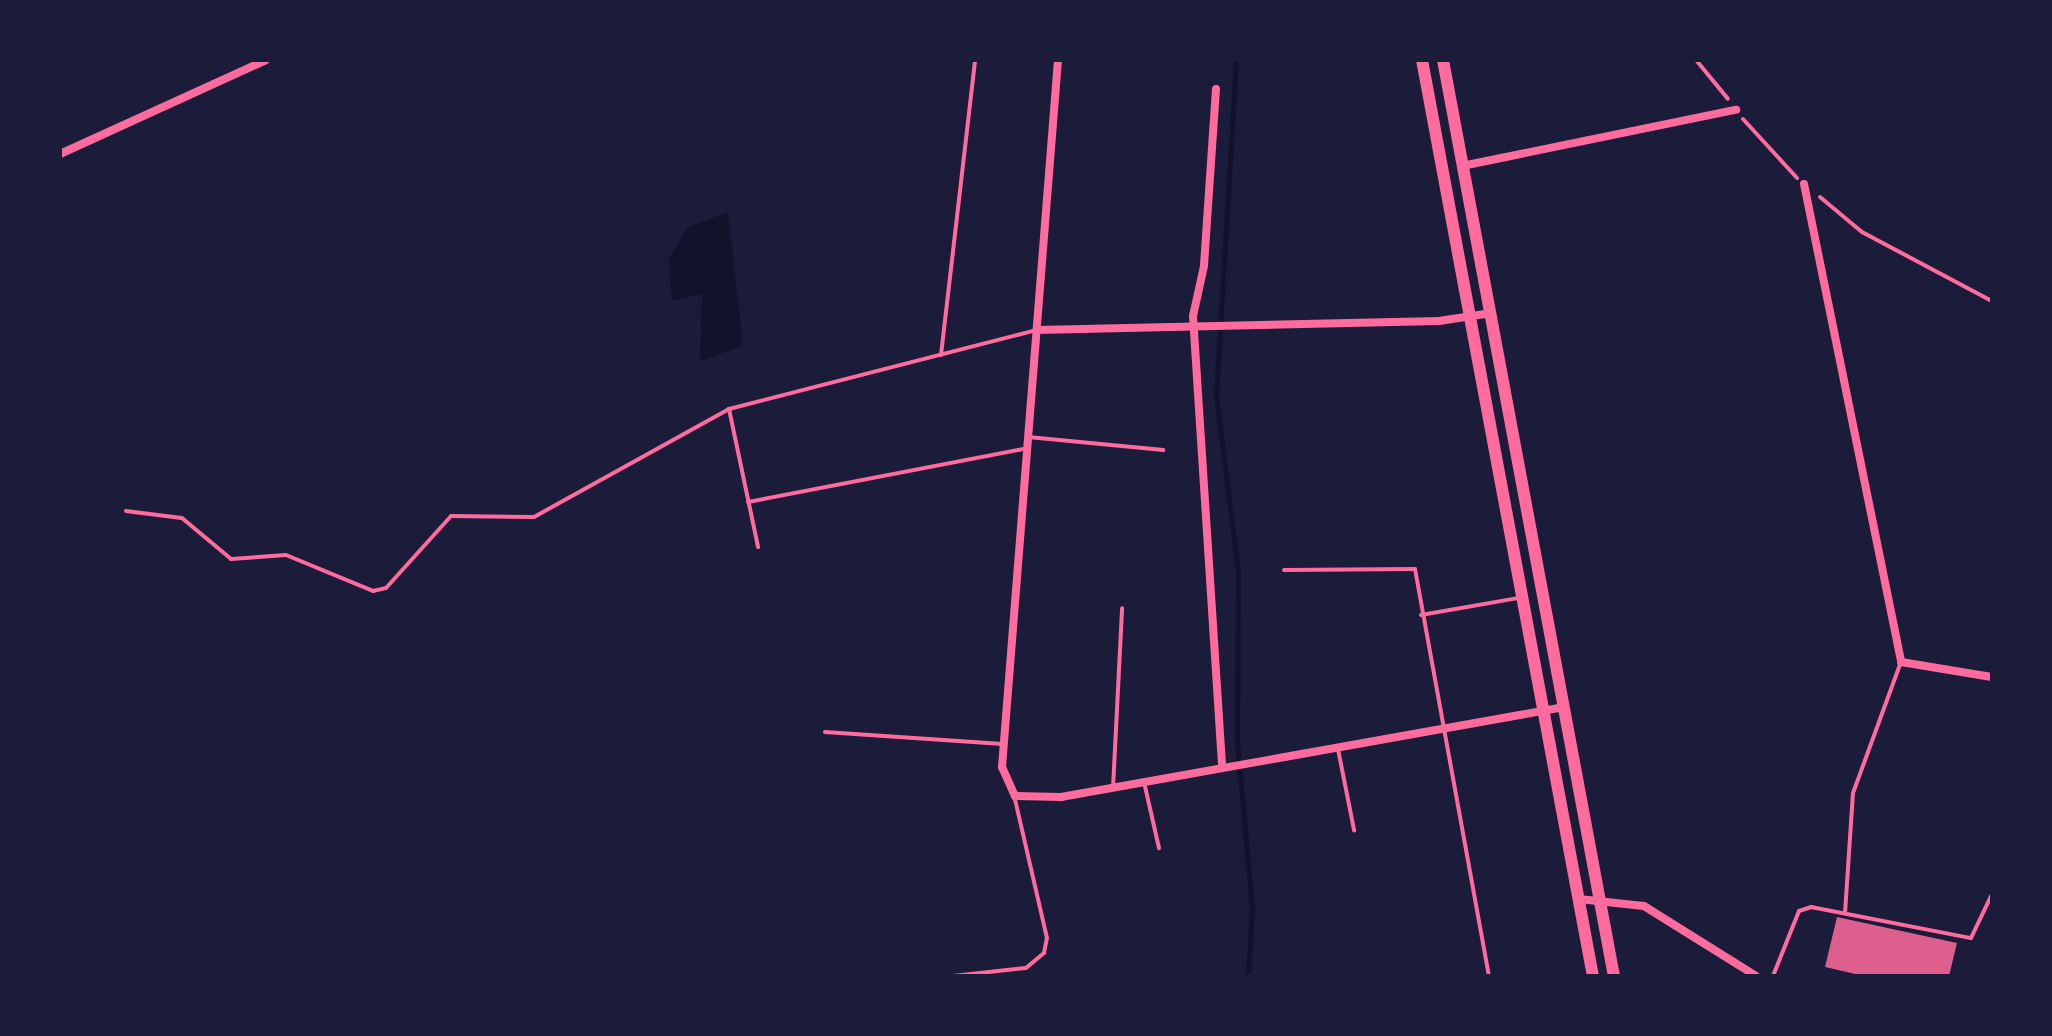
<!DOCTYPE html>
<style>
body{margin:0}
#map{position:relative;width:2052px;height:1036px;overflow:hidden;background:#1b1b3a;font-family:"Public Sans",sans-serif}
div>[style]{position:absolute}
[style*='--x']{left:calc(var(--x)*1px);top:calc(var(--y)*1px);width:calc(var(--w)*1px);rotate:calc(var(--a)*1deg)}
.water>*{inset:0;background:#12122b}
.stream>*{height:5px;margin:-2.5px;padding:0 2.5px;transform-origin:2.5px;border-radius:2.5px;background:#12122b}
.building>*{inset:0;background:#dd5f8e}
.path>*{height:4px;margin:-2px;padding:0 2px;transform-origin:2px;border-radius:2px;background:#ff6b9d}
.service>*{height:4px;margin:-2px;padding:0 2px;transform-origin:2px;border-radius:2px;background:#ff6b9d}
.minor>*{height:8px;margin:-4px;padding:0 4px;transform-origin:4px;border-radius:4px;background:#ff6b9d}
.primary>*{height:12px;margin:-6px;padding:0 6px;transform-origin:6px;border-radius:6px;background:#ff6b9d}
span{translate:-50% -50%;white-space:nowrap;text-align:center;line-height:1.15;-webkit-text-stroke:9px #1b1b3a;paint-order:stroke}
.frame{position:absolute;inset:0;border:62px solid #1b1b3a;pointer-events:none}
</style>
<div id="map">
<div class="water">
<i style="clip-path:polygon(728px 212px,743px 346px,700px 361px,702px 294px,672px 301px,669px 258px,688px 227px)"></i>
</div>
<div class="stream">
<i style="--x:1236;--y:60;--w:336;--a:93.4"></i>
<i style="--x:1216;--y:395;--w:177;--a:82.9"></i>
<i style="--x:1238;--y:571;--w:170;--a:90.3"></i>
<i style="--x:1237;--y:741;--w:170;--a:84.9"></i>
<i style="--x:1252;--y:910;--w:66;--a:93.5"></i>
</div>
<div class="building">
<i style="clip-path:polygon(1837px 917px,1957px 943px,1949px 976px,1864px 976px,1825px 967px)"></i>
</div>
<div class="path">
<i style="--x:1696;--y:60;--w:50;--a:50.6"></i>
<i style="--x:1743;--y:119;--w:80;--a:47.5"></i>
<i style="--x:1820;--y:197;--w:55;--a:39.8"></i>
<i style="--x:1862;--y:232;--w:147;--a:28"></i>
</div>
<div class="service">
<i style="--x:941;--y:355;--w:297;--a:-83.4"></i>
<i style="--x:729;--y:409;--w:141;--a:78.1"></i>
<i style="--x:1028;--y:437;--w:136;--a:5.5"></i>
<i style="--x:748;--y:502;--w:281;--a:-10.9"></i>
<i style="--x:126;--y:511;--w:56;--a:7.1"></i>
<i style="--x:182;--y:518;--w:64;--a:39.9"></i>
<i style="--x:231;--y:559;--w:55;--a:-4.2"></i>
<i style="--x:286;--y:555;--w:94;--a:22.5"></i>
<i style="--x:373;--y:591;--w:13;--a:-13"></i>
<i style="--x:386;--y:588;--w:97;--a:-47.9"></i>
<i style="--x:451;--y:516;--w:83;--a:0.7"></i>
<i style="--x:534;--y:517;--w:223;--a:-29"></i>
<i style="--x:729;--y:409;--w:318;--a:-14.4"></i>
<i style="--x:1284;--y:570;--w:131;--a:-0.4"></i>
<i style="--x:1415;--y:569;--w:414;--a:79.7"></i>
<i style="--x:1421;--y:615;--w:98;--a:-9.9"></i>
<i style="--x:825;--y:732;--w:178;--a:3.9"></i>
<i style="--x:1338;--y:749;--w:83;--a:78.8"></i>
<i style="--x:1144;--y:782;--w:68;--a:77.2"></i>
<i style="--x:1113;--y:788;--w:180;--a:-87.1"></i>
<i style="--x:1845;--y:913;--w:120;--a:-86.2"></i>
<i style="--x:1853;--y:793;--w:140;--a:-69.9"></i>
<i style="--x:953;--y:976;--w:73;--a:-6.3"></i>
<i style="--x:1026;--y:968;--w:23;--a:-40"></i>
<i style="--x:1044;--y:953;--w:15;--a:-79"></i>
<i style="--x:1047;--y:938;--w:143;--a:-103"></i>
<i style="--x:1773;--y:976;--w:70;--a:-68.2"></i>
<i style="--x:1799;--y:911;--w:13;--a:-18"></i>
<i style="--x:1811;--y:907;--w:163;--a:11"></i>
<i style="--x:1971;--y:938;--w:49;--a:-64.5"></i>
</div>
<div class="minor">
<i style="--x:1058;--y:60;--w:709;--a:94.53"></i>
<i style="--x:1002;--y:767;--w:32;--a:66"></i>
<i style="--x:1015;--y:796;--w:46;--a:1.2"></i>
<i style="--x:1061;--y:797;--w:511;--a:-10.14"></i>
<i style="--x:1216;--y:89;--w:177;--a:93.9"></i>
<i style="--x:1204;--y:266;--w:51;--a:102.4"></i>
<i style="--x:1193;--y:316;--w:452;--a:86.3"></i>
<i style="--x:60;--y:154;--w:226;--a:-24.5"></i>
<i style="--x:1462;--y:166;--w:280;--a:-11.6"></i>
<i style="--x:1804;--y:184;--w:488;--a:78.5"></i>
<i style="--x:1901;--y:662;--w:92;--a:9.4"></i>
<i style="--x:1037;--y:330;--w:402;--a:-1.3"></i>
<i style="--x:1439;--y:321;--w:53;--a:-8.7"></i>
<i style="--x:1579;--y:899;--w:65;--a:6.1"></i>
<i style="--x:1644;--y:906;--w:132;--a:32"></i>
</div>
<div class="primary">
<i style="--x:1422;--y:60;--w:932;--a:79.43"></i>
<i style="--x:1443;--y:60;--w:932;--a:79.43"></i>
</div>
<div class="frame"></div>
</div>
